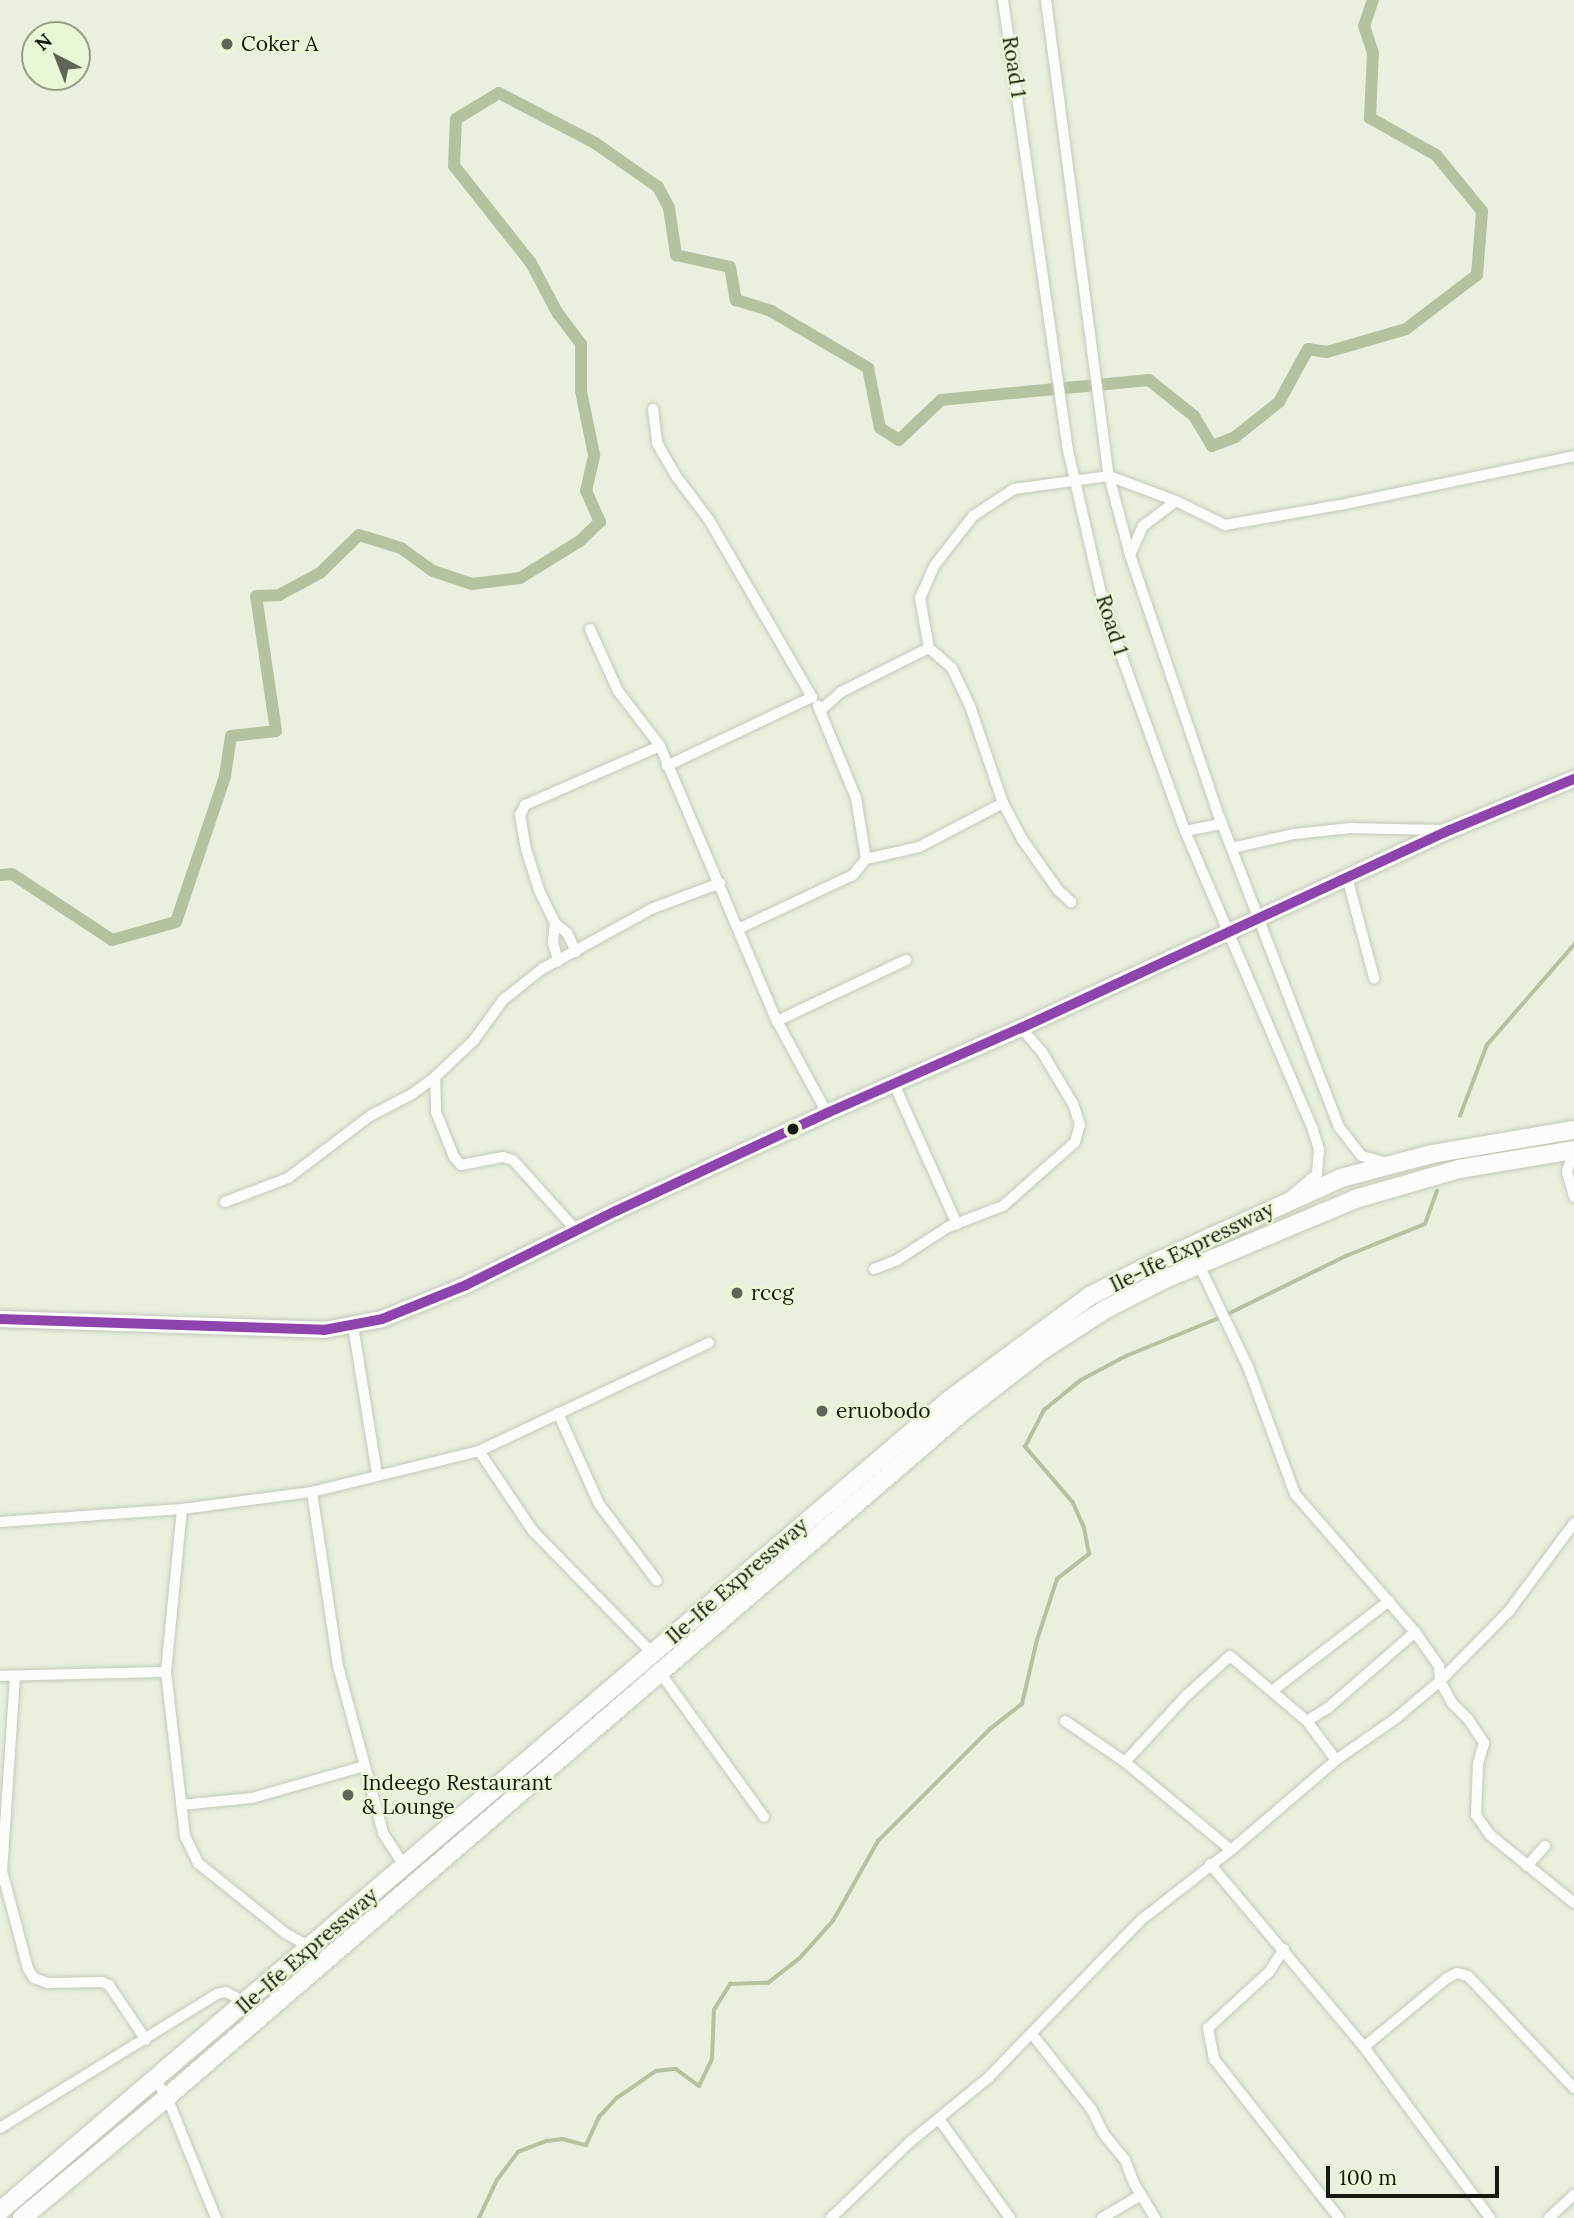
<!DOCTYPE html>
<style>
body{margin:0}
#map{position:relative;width:1574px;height:2218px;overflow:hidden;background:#e9f0de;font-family:Lora,serif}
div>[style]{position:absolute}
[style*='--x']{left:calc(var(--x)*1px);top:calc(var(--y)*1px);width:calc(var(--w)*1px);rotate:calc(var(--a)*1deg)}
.stream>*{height:3.5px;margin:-1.75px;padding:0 1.75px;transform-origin:1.75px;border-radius:1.75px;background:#b5c29f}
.canal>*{height:12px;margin:-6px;padding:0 6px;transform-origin:6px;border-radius:6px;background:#b5c29f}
.roads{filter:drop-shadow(0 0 2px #c3c9bb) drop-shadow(0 0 2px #c3c9bb)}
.street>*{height:10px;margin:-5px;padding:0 5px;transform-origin:5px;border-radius:5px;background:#fcfdfa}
.secondary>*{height:16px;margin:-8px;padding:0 8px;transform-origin:8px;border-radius:8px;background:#fcfdfa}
.primary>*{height:18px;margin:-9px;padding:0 9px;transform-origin:9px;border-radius:9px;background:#fcfdfa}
.bus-1>*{height:10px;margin:-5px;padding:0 5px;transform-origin:5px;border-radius:5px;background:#8e44ad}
.dots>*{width:19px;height:19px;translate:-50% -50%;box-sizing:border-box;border:4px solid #eaf7d7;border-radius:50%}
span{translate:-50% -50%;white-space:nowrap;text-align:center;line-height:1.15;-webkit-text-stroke:5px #eaf7d7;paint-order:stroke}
.poi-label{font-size:21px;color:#151a0e}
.left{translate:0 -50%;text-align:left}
.street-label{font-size:21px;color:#151a0e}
.north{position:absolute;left:21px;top:21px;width:70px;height:70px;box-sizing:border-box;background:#eaf7d7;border:2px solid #959f87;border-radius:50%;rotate:318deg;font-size:19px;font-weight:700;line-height:28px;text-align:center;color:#151a0e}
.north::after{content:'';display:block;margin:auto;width:24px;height:32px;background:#5f6557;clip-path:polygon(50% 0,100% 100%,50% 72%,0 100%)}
.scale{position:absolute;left:1326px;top:2166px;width:173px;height:32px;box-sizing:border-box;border:4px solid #151a0e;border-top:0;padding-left:9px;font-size:21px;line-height:24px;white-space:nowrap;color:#151a0e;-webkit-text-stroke:5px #eaf7d7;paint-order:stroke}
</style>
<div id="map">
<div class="stream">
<i style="--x:1460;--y:1116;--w:76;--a:-69.2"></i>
<i style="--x:1487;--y:1045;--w:133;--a:-49"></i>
<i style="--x:479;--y:2218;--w:42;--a:-64.7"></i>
<i style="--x:497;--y:2180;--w:35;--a:-53"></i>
<i style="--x:518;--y:2152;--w:31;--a:-21"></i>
<i style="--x:547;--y:2141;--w:16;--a:-7"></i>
<i style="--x:563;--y:2139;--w:24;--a:15"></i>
<i style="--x:586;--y:2145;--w:31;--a:-65"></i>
<i style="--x:599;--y:2117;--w:26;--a:-47"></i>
<i style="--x:617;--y:2098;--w:47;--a:-34.7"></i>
<i style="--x:656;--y:2071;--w:20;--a:-6"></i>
<i style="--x:676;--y:2069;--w:29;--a:36"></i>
<i style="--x:699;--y:2086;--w:30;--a:-64"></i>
<i style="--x:712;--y:2059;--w:49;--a:-87.7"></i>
<i style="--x:714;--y:2010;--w:31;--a:-58"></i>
<i style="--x:730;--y:1984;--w:38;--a:-2"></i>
<i style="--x:768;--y:1983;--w:39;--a:-38"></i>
<i style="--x:799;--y:1959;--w:51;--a:-48.2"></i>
<i style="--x:833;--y:1921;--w:92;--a:-60.6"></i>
<i style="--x:878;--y:1841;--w:158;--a:-45"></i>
<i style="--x:990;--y:1729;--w:41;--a:-38"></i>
<i style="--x:1022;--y:1704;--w:66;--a:-76.8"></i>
<i style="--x:1037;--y:1640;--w:64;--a:-71.8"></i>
<i style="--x:1057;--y:1579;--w:41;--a:-38"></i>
<i style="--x:1089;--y:1554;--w:26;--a:-101"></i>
<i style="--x:1084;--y:1528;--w:27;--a:-114"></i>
<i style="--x:1073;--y:1503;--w:74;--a:-130.6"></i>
<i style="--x:1025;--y:1447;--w:42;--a:-62.8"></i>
<i style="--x:1044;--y:1410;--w:48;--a:-39"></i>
<i style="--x:1081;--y:1380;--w:51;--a:-28.1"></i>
<i style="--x:1126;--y:1356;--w:106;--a:-22.2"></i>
<i style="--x:1224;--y:1316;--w:136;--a:-26.2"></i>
<i style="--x:1346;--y:1256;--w:85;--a:-22.1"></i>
<i style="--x:1425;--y:1224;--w:35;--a:-70"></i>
</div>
<div class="canal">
<i style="--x:0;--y:875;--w:12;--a:-5"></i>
<i style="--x:12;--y:874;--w:120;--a:33.4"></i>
<i style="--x:112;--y:940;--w:66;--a:-15.7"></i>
<i style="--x:176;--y:922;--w:154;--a:-71.4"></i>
<i style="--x:225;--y:776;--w:40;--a:-81.5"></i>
<i style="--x:231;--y:736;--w:45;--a:-6.3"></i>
<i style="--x:276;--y:731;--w:136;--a:-98.4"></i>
<i style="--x:256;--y:596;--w:23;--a:-2"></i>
<i style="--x:279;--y:595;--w:47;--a:-28.2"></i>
<i style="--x:320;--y:573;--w:54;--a:-44.3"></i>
<i style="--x:359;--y:535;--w:44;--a:17.2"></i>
<i style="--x:401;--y:548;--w:39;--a:36"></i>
<i style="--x:433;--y:571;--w:41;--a:18.4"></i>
<i style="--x:472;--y:584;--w:48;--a:-7.1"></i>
<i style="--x:520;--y:578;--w:70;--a:-31.7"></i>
<i style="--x:580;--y:541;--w:28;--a:-44"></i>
<i style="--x:600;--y:522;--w:34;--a:-114"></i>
<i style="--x:586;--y:491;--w:37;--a:-77"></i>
<i style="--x:594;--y:455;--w:65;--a:-101.5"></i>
<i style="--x:581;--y:391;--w:47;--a:-90"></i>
<i style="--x:581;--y:344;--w:38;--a:-127"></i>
<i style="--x:558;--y:314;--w:58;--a:-117.9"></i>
<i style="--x:531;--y:263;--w:124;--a:-128.4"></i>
<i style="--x:454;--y:166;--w:47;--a:-87.6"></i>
<i style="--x:456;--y:119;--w:50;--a:-31.2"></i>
<i style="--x:499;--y:93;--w:108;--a:27.5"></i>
<i style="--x:595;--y:143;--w:77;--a:34.9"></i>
<i style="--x:658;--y:187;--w:24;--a:62"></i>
<i style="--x:669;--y:208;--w:48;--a:81.5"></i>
<i style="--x:676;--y:255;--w:55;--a:12.5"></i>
<i style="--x:730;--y:267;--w:34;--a:80"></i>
<i style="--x:736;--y:300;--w:37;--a:17"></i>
<i style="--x:771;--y:311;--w:113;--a:30.4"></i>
<i style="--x:868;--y:368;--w:61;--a:78.7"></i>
<i style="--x:880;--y:428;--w:22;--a:32"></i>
<i style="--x:899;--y:440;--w:58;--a:-43.6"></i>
<i style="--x:941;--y:400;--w:209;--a:-5.5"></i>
<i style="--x:1149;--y:380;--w:58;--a:38.7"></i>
<i style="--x:1194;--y:416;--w:35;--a:59"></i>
<i style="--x:1212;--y:446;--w:25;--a:-21"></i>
<i style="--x:1235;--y:437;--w:56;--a:-38.5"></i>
<i style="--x:1279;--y:402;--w:60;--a:-61.3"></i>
<i style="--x:1308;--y:349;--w:19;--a:9"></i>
<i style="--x:1327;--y:352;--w:82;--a:-16.2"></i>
<i style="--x:1406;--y:329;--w:89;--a:-37.3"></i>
<i style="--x:1477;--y:275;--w:64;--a:-85.5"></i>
<i style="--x:1482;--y:211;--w:72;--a:-129.4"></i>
<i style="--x:1436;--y:155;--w:76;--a:-150.7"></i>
<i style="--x:1370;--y:118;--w:65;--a:-87.4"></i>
<i style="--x:1373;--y:53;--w:28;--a:-108"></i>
<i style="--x:1364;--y:26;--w:28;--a:-71"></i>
</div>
<div class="roads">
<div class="street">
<i style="--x:1003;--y:0;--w:451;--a:81.8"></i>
<i style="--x:1067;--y:446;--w:168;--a:77"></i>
<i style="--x:1105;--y:610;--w:235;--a:70.1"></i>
<i style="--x:1185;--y:831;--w:325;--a:66.8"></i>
<i style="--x:1313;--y:1130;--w:21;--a:73"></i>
<i style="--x:1319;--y:1150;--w:24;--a:95"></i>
<i style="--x:1317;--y:1174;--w:33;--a:140"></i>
<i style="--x:1046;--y:0;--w:480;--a:82.5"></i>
<i style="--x:1109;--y:476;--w:82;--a:75.1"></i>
<i style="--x:1130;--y:555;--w:276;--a:71.2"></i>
<i style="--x:1219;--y:816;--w:333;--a:68.9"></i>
<i style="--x:1339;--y:1127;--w:37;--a:52"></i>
<i style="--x:1362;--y:1156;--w:24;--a:15"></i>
<i style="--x:653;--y:409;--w:34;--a:83"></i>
<i style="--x:657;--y:443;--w:38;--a:60"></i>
<i style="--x:676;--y:476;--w:55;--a:53.1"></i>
<i style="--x:709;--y:520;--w:205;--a:59.8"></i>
<i style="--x:812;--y:697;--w:161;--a:154.6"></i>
<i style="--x:1130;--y:555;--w:32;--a:-66"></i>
<i style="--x:1143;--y:526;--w:41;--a:-37.1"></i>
<i style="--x:590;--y:629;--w:68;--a:65.7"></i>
<i style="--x:618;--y:691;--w:69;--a:52.6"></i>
<i style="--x:660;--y:746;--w:299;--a:67"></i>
<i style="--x:777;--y:1021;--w:105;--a:61.5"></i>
<i style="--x:929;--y:648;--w:51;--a:-100.2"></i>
<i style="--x:920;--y:598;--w:35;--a:-66"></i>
<i style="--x:934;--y:566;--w:63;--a:-52"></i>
<i style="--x:973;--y:516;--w:49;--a:-33.4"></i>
<i style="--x:1014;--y:489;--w:96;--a:-7.8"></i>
<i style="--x:1109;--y:476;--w:72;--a:20.5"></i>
<i style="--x:1176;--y:501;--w:55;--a:26.1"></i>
<i style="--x:1225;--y:525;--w:117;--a:-9.9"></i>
<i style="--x:1340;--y:505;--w:239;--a:-11.8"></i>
<i style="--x:821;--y:710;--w:27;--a:-42"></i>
<i style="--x:841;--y:692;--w:98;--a:-26.6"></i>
<i style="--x:929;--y:648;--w:30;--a:41"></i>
<i style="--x:952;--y:668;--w:42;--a:64.7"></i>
<i style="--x:970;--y:706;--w:102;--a:71.2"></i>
<i style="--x:1003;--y:803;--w:41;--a:62.2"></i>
<i style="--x:1022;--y:839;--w:62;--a:54.8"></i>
<i style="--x:1058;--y:890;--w:18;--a:43"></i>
<i style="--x:1185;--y:831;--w:38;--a:-11"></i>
<i style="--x:1232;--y:848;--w:64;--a:-12.7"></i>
<i style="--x:1294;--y:834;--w:57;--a:-6"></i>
<i style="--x:1351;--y:828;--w:97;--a:1.2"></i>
<i style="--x:866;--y:859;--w:54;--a:-12.8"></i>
<i style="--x:919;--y:847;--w:95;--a:-27.6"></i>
<i style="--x:1347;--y:877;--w:105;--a:75"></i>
<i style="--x:555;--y:923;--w:20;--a:96"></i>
<i style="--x:553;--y:943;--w:19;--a:74"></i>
<i style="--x:738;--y:929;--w:127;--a:-25.2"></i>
<i style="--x:853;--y:875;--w:21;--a:-51"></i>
<i style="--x:866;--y:859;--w:62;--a:-99.3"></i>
<i style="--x:856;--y:798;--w:100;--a:-112.4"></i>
<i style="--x:576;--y:952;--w:21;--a:-115"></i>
<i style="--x:567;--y:933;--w:16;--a:-140"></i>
<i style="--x:555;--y:923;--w:37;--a:-116"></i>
<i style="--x:539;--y:890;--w:43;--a:-107.6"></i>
<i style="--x:526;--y:849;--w:35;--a:-100"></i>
<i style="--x:520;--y:815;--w:11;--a:-63"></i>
<i style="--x:525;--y:805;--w:147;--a:-23.6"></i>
<i style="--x:777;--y:1021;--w:143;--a:-25.3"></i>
<i style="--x:435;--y:1077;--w:35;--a:88"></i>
<i style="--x:436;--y:1112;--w:48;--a:68.2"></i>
<i style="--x:454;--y:1157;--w:11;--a:49"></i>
<i style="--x:461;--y:1165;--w:43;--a:-10.8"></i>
<i style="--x:503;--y:1157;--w:10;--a:17"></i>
<i style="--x:513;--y:1160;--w:94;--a:48"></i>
<i style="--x:894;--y:1084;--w:154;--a:65.8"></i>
<i style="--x:1574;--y:1150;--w:23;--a:108"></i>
<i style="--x:1567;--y:1172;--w:26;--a:74"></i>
<i style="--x:225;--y:1202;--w:67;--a:-20.9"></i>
<i style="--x:288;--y:1178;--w:103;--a:-37.1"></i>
<i style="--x:370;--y:1116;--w:47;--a:-27.6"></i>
<i style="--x:412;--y:1094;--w:29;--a:-36"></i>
<i style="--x:435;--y:1077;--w:54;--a:-43.5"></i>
<i style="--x:474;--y:1040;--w:49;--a:-54.1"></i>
<i style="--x:503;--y:1000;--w:50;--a:-38.5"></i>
<i style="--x:542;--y:969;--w:124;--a:-28.8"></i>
<i style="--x:651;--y:909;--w:74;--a:-20.6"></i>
<i style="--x:1199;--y:1265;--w:113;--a:64.3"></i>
<i style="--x:1248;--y:1367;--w:135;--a:69.7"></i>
<i style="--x:1295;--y:1494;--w:183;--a:49"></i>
<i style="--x:1415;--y:1632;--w:42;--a:54.8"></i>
<i style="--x:1439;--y:1666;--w:15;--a:86"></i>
<i style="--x:1440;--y:1681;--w:25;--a:61"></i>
<i style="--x:1452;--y:1703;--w:23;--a:45"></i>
<i style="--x:1468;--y:1719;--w:29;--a:56"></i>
<i style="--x:1484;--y:1743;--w:22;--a:106"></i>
<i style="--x:1478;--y:1764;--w:51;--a:92.2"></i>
<i style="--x:1476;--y:1815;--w:24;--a:55"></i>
<i style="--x:1490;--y:1835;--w:108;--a:39"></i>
<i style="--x:874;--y:1269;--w:25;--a:-21"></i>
<i style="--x:897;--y:1260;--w:61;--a:-32.9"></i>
<i style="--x:948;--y:1227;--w:59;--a:-20.9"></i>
<i style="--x:1003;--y:1206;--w:96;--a:-41.6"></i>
<i style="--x:1075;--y:1142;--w:18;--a:-74"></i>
<i style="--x:1080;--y:1125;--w:22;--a:-108"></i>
<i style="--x:1073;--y:1104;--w:61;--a:-120.8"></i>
<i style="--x:1042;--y:1052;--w:32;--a:-131"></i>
<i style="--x:353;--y:1326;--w:151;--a:80.8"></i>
<i style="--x:558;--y:1413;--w:100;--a:65.7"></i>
<i style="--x:599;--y:1504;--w:96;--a:53"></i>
<i style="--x:479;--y:1451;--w:97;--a:56"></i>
<i style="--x:533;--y:1531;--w:172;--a:45.7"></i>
<i style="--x:312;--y:1492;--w:176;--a:81.5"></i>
<i style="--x:338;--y:1666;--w:173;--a:74.9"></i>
<i style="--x:383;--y:1833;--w:40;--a:57.1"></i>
<i style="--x:182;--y:1509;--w:164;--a:95.6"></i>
<i style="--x:166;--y:1672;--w:165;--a:83.4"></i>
<i style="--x:185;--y:1836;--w:30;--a:64"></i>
<i style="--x:198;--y:1863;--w:112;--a:38.8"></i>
<i style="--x:285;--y:1933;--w:29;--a:29"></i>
<i style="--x:0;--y:1522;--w:182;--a:-4.1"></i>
<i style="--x:182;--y:1509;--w:131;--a:-7.5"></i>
<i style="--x:312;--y:1492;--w:172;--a:-13.8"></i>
<i style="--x:479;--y:1451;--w:254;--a:-25.2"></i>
<i style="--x:661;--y:1674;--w:176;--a:54.2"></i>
<i style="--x:0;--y:1676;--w:166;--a:-1.4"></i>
<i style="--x:15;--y:1676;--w:195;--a:93.8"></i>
<i style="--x:2;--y:1871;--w:101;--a:75.1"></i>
<i style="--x:28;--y:1969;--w:11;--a:56"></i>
<i style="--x:34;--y:1978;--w:15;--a:20"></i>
<i style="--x:48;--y:1983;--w:54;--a:-1.1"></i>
<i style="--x:102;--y:1982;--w:8;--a:23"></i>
<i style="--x:109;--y:1985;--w:66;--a:56.1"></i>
<i style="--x:1272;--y:1691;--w:148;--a:-37.6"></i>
<i style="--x:1065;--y:1721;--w:73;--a:34.3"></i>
<i style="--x:1125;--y:1762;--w:138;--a:39.7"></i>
<i style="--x:1307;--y:1721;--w:25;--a:-32"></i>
<i style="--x:1328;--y:1708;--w:116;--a:-41.1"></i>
<i style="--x:1125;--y:1762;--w:90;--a:-47.3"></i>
<i style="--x:1186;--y:1696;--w:59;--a:-42.3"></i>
<i style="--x:1230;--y:1656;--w:101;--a:40.2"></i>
<i style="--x:1307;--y:1721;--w:49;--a:53.4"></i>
<i style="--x:181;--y:1805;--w:71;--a:-5.6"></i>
<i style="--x:252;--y:1798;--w:116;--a:-15.9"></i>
<i style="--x:1210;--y:1864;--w:239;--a:49.9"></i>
<i style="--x:1364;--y:2047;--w:212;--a:53.6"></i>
<i style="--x:1527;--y:1866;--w:27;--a:-48"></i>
<i style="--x:1284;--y:1949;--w:27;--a:123"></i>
<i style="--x:1269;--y:1972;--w:83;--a:137.4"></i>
<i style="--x:1208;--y:2028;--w:32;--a:79"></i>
<i style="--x:1214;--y:2059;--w:202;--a:51.8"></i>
<i style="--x:1032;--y:2034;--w:97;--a:51.7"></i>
<i style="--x:1092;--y:2110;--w:25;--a:64"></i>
<i style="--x:1103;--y:2133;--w:35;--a:51"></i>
<i style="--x:1125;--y:2160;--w:25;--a:69"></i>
<i style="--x:1134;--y:2183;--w:41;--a:59"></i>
<i style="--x:1364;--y:2047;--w:108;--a:-39.7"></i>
<i style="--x:1447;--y:1978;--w:11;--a:-27"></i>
<i style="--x:1457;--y:1973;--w:11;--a:15"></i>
<i style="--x:1468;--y:1976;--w:154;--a:46.6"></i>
<i style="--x:155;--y:2080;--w:21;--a:55"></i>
<i style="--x:167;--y:2097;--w:131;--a:68"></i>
<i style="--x:939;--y:2119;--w:122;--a:54.4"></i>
<i style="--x:0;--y:2128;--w:255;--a:-31.7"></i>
<i style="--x:217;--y:1994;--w:9;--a:-13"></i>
<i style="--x:226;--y:1992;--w:23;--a:29"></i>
<i style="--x:831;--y:2218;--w:110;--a:-43.9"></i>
<i style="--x:910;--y:2142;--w:102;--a:-39.4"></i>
<i style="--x:989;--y:2077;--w:219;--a:-45.9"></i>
<i style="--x:1141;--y:1920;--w:114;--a:-37.9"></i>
<i style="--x:1231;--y:1850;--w:138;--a:-40.6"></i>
<i style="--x:1336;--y:1760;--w:72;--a:-34.8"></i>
<i style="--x:1395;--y:1719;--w:59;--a:-40.2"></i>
<i style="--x:1440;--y:1681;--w:98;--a:-45.4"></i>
<i style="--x:1509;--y:1611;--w:109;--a:-53.5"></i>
<i style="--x:1102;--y:2218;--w:45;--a:-30.5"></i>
<i style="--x:1549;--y:2218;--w:34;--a:-43"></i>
</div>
<div class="secondary">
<i style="--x:0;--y:1319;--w:324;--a:1.9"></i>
<i style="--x:324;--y:1330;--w:59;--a:-10.7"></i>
<i style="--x:382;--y:1319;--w:91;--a:-22"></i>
<i style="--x:466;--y:1285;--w:167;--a:-26.3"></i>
<i style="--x:616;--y:1211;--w:233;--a:-24.9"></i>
<i style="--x:827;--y:1113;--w:212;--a:-23.7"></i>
<i style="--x:1021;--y:1028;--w:472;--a:-24.8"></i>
<i style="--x:1450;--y:830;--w:134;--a:-22.4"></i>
</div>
<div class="primary">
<i style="--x:0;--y:2211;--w:1247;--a:-40.51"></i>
<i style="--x:948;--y:1401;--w:177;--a:-36.5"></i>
<i style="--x:1090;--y:1296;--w:72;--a:-27.3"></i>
<i style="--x:1154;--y:1263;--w:205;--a:-24.4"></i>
<i style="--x:1341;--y:1178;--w:94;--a:-14.8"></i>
<i style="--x:1432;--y:1154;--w:144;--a:-9.6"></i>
<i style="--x:22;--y:2218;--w:189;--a:-39.8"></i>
<i style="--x:167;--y:2097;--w:1048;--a:-40.74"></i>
<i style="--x:961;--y:1413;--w:101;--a:-37.8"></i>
<i style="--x:1041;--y:1351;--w:77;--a:-32.9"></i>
<i style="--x:1106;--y:1309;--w:66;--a:-27"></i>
<i style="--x:1165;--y:1279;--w:206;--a:-22.8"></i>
<i style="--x:1355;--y:1199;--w:108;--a:-16.1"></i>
<i style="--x:1459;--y:1169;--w:117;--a:-9.4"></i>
</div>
</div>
<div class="bus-1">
<i style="--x:0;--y:1319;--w:324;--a:1.9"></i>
<i style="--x:324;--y:1330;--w:59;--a:-10.7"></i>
<i style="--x:382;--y:1319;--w:91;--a:-22"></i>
<i style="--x:466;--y:1285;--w:167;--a:-26.3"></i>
<i style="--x:616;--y:1211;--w:233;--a:-24.9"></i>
<i style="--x:827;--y:1113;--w:212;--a:-23.7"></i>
<i style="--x:1021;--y:1028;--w:472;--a:-24.8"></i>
<i style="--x:1450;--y:830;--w:134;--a:-22.4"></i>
</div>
<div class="dots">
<i style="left:227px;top:44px;background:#5f6557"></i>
<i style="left:793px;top:1129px;background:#151a0e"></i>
<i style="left:737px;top:1293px;background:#5f6557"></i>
<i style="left:822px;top:1411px;background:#5f6557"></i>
<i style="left:348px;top:1795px;background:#5f6557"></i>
</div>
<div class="poi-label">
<span class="left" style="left:241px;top:44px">Coker A</span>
<span class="left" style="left:751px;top:1293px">rccg</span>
<span class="left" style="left:836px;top:1411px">eruobodo</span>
<span class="left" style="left:362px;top:1795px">Indeego Restaurant<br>&amp; Lounge</span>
</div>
<div class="street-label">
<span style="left:1014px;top:67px;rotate:81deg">Road 1</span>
<span style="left:1112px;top:625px;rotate:72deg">Road 1</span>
<span style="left:1192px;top:1247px;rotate:-26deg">Ile-Ife Expressway</span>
<span style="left:737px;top:1581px;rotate:-41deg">Ile-Ife Expressway</span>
<span style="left:307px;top:1951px;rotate:-41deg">Ile-Ife Expressway</span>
</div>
<div class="north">N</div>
<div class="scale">100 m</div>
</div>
